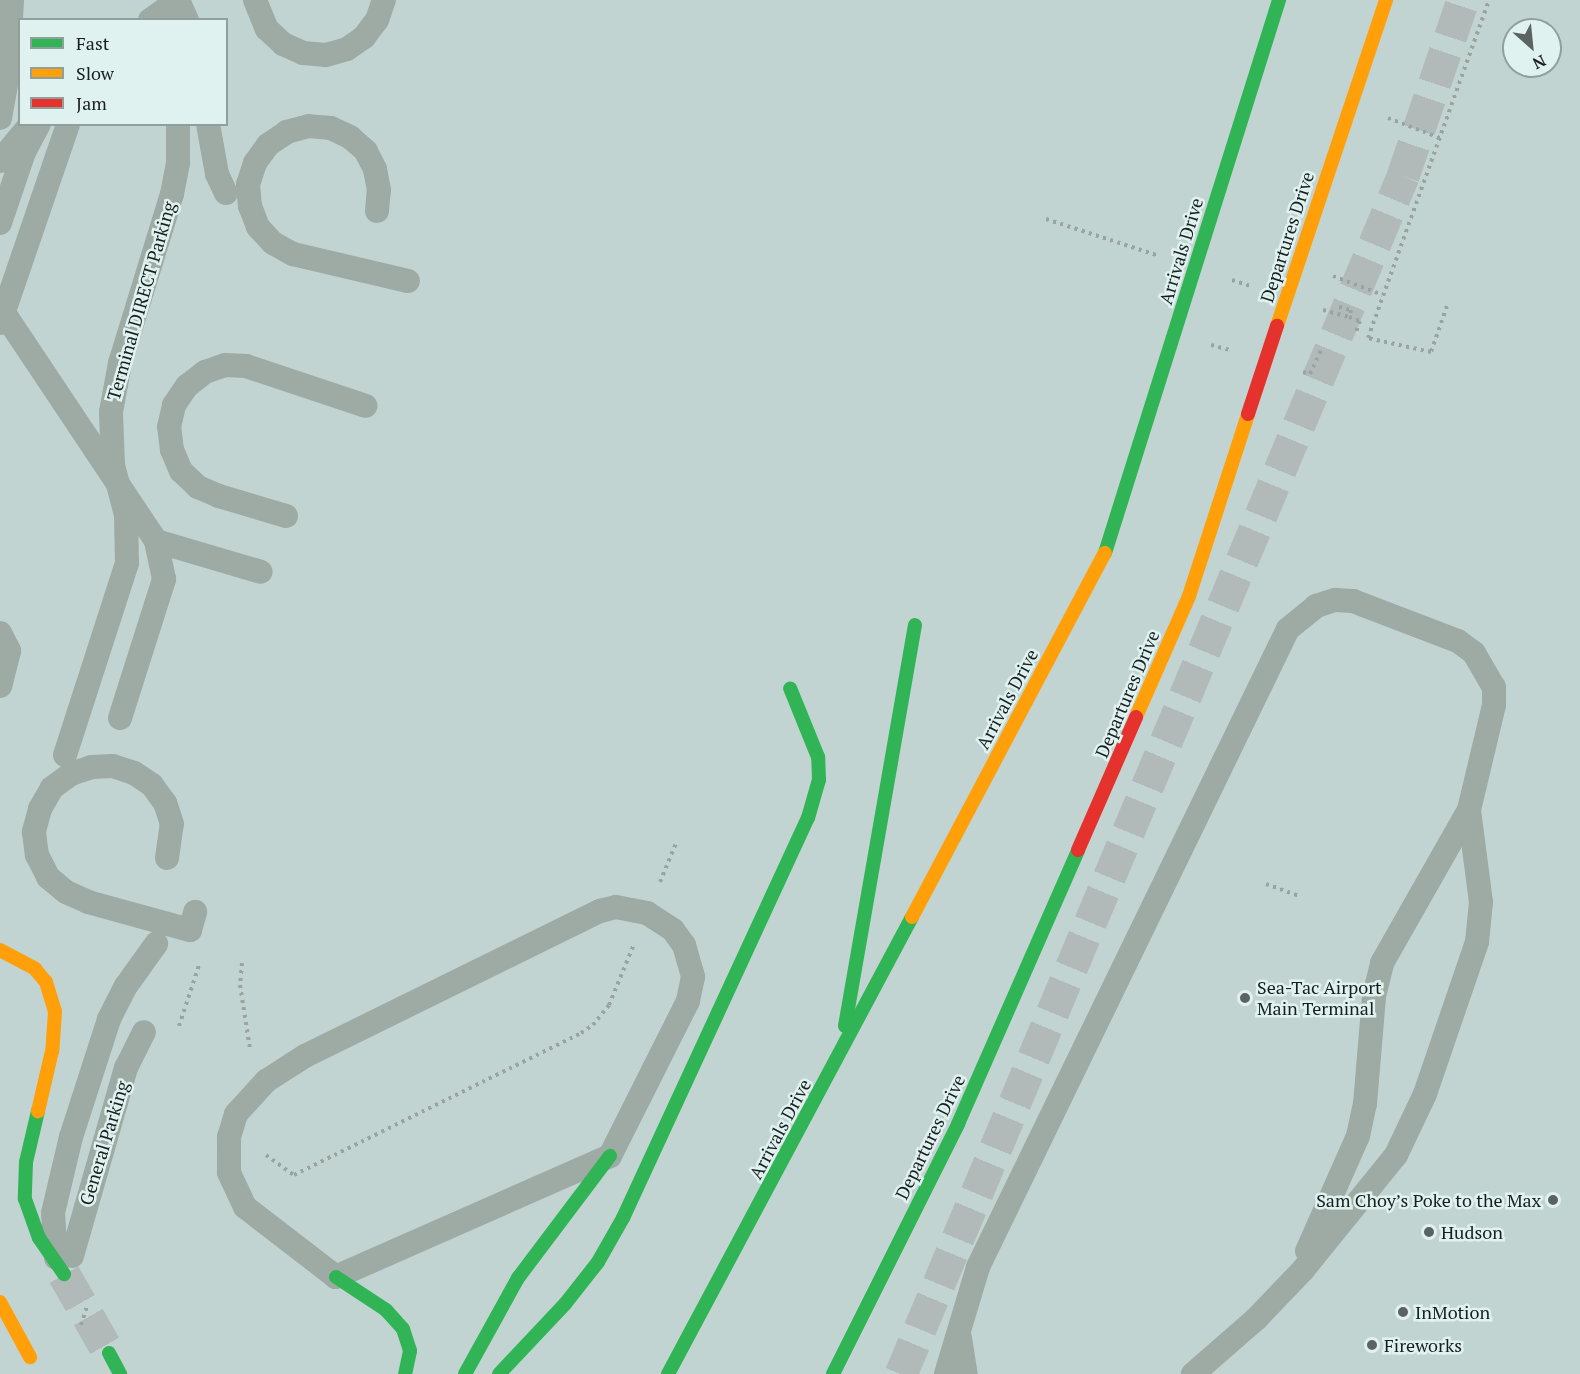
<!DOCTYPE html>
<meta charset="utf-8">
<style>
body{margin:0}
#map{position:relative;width:1580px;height:1374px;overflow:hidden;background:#d7e1e0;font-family:"PT Serif",serif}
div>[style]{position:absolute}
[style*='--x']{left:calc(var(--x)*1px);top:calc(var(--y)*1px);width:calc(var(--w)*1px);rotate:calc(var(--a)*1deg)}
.built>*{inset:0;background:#c2d4d2}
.street-tunnel>*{height:33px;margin-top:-16.5px;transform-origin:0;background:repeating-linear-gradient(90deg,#b1bab9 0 33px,transparent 0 49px)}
.highway-tunnel>*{height:33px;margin-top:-16.5px;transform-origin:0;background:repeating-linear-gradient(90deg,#b1bab9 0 33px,transparent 0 49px)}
.path>*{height:4px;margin-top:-2px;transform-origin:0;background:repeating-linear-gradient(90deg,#9aa49f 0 3px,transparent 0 7.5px)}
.lane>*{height:24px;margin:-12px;padding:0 12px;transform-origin:12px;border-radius:12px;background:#9eaaa4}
.fast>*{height:14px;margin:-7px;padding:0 7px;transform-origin:7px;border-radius:7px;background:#30b455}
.slow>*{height:14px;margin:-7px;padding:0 7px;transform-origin:7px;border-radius:7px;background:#ff9f0a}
.jam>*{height:14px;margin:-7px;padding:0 7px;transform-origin:7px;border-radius:7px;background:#e5322d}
.dots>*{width:16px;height:16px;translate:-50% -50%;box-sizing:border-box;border:3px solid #e0f2f0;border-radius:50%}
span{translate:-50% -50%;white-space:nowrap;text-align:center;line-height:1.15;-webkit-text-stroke:5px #e0f2f0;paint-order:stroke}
.street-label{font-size:18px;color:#181f1e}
.poi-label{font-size:18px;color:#181f1e}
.left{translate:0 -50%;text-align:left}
.right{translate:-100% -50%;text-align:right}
.legend{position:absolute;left:18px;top:18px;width:210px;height:108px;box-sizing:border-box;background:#e0f2f0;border:2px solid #909e9c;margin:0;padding:8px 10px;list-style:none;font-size:18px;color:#181f1e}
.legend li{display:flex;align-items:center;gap:12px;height:30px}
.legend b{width:30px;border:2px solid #909e9c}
.north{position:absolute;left:1502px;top:18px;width:60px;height:60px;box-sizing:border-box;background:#e0f2f0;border:2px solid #909e9c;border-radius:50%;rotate:153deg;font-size:16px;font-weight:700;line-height:24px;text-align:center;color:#181f1e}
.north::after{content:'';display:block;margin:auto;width:21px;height:27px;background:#5b6362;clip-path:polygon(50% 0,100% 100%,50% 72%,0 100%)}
</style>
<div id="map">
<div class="built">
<i style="clip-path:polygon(evenodd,0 0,1580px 0,1580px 1374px,0 1374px,0 0,20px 20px,226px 20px,226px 124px,20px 124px,20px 20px,0 0,1514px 30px,1550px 30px,1550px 66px,1514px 66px,1514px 30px)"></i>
</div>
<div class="street-tunnel">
<i style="--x:901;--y:1374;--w:1299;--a:-67.26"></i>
<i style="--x:1403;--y:176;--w:186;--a:-71.2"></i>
</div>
<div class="highway-tunnel">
<i style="--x:64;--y:1274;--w:91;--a:60.3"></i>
</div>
<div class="path">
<i style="--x:1388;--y:118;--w:56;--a:21"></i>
<i style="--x:1046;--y:219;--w:119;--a:18.1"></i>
<i style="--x:1333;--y:276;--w:53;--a:20.8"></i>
<i style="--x:1232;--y:280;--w:19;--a:18"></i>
<i style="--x:1447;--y:306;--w:49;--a:109.2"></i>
<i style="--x:1431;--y:352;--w:65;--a:-167.5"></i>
<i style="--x:1368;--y:338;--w:359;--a:-70.3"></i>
<i style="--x:1339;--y:307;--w:12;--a:14"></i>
<i style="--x:1351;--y:310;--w:7;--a:106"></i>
<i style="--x:1349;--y:317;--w:12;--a:20"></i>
<i style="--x:1360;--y:321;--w:15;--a:110"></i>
<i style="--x:1323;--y:310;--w:27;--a:15"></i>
<i style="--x:1211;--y:345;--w:20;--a:15"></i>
<i style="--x:1303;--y:372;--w:7;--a:16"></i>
<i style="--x:1310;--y:374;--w:29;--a:-65"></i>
<i style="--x:660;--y:882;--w:44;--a:-67.5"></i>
<i style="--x:1266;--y:884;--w:37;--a:20"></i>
<i style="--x:242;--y:963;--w:22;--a:95"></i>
<i style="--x:240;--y:985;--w:65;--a:81.1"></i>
<i style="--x:179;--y:1026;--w:67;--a:-71.8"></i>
<i style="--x:266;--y:1155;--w:34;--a:36"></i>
<i style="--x:294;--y:1175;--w:320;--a:-26.3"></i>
<i style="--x:581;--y:1033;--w:14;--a:-34"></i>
<i style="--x:593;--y:1025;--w:26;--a:-51"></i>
<i style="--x:609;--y:1005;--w:66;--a:-67.7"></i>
<i style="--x:81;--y:1325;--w:20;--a:-72"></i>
</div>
<div class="lane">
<i style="--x:178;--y:0;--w:22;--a:66"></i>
<i style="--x:255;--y:0;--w:31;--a:68"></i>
<i style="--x:267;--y:29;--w:22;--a:43"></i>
<i style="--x:283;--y:44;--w:22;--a:24"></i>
<i style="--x:303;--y:53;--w:23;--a:5"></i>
<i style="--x:326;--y:55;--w:22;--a:-16"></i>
<i style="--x:347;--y:49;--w:21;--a:-35"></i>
<i style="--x:364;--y:37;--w:21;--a:-53"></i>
<i style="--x:377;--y:20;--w:21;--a:-71"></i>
<i style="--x:150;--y:20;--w:35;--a:-35"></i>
<i style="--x:0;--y:118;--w:45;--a:-79.7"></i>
<i style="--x:8;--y:74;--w:74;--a:-86.9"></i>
<i style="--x:208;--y:124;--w:51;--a:79.8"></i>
<i style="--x:217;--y:174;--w:21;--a:65"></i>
<i style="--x:0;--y:161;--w:45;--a:-50.4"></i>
<i style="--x:377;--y:211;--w:21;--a:-85"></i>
<i style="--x:379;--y:190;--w:21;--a:-101"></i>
<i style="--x:375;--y:169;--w:20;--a:-117"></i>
<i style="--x:366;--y:151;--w:21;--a:-139"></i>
<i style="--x:350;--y:137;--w:21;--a:-155"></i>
<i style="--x:331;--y:128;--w:22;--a:-175"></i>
<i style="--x:309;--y:126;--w:23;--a:165"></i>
<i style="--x:287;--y:132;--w:23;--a:146"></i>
<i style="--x:268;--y:145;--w:22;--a:126"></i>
<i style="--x:255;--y:163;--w:22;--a:108"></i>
<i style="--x:248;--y:184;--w:22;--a:85"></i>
<i style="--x:250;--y:206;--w:22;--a:69"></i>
<i style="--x:258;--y:227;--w:22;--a:47"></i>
<i style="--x:273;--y:243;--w:23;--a:29"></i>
<i style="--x:293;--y:254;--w:118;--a:13.2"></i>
<i style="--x:0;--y:223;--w:75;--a:-71.3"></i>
<i style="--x:24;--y:152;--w:32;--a:-62"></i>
<i style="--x:4;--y:313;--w:274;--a:56.3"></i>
<i style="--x:0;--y:323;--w:210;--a:-71.1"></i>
<i style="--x:286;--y:516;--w:70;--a:-163.4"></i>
<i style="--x:219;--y:496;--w:23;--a:-157"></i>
<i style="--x:198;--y:487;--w:23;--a:-137"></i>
<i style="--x:181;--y:471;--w:23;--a:-113"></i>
<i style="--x:172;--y:450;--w:23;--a:-97"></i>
<i style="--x:169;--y:427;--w:23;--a:-77"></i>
<i style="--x:174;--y:405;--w:23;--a:-56"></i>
<i style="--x:187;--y:386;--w:23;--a:-38"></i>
<i style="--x:205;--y:372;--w:21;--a:-19"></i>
<i style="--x:225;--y:365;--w:21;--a:3"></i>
<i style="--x:246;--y:366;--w:126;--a:18.4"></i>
<i style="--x:0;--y:633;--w:20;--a:63"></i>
<i style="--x:9;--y:651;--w:36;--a:104"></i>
<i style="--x:120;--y:718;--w:146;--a:-72.4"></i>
<i style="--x:164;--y:579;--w:39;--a:-102"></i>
<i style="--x:156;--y:541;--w:109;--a:16.4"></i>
<i style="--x:65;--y:755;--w:202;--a:-72.1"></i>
<i style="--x:127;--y:563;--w:48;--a:-91.2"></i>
<i style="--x:126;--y:515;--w:52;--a:-104.6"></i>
<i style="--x:113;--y:465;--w:53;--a:-92.2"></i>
<i style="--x:111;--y:412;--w:50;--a:-79.6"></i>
<i style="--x:120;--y:363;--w:177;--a:-72.9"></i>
<i style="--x:172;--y:194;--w:32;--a:-79"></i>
<i style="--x:178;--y:163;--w:39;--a:-90"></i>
<i style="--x:167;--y:858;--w:34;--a:-82"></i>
<i style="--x:172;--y:824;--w:22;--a:-108"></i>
<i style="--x:165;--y:803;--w:22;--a:-126"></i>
<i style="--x:152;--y:785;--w:22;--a:-146"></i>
<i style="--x:134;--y:773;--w:22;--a:-162"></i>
<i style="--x:113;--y:766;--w:21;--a:177"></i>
<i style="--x:92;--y:767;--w:22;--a:162"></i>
<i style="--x:71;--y:774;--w:24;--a:144"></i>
<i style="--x:52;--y:788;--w:24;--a:120"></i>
<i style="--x:40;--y:809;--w:24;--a:105"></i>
<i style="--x:34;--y:832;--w:23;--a:83"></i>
<i style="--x:37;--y:855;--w:25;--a:63"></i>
<i style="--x:48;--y:877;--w:23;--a:40"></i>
<i style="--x:66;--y:892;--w:24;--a:24"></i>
<i style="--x:88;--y:902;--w:106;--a:15.4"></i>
<i style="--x:190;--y:930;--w:19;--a:-74"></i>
<i style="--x:616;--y:907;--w:32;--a:11"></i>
<i style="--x:647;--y:913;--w:31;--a:33"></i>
<i style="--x:673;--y:930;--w:19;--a:54"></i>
<i style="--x:684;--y:945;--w:33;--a:74"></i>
<i style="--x:693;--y:977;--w:25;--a:102"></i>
<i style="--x:688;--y:1001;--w:174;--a:116.7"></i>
<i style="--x:610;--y:1156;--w:300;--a:156.2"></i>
<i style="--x:336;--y:1277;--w:115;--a:-142.4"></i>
<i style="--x:245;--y:1207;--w:38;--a:-115"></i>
<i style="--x:229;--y:1172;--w:35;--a:-90"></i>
<i style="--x:229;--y:1137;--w:24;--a:-73"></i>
<i style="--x:236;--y:1114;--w:45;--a:-47.7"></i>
<i style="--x:266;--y:1081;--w:46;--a:-32.7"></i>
<i style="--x:305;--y:1056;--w:329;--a:-26.2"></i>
<i style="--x:600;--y:911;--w:16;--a:-14"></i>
<i style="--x:1307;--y:1251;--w:126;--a:-66.1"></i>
<i style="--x:1358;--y:1136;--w:33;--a:-78"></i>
<i style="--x:1365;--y:1104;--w:108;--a:-85.2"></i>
<i style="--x:1374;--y:996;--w:34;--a:-76"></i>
<i style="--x:1382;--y:963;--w:176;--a:-60.4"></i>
<i style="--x:72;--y:1256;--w:196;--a:-74"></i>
<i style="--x:126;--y:1068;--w:40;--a:-63.4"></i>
<i style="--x:56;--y:1258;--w:45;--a:-93.8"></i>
<i style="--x:53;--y:1213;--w:78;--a:-76.7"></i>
<i style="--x:71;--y:1137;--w:124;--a:-72.1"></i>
<i style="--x:109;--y:1019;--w:37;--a:-63"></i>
<i style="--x:126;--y:986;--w:52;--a:-54.5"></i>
<i style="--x:960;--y:1338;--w:36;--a:81"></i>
<i style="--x:946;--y:1374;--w:112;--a:-73.3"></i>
<i style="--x:978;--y:1267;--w:709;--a:-64.09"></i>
<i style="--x:1288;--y:629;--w:36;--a:-39"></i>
<i style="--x:1316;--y:606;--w:20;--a:-18"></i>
<i style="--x:1335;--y:600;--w:18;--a:3"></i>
<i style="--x:1353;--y:601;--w:112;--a:20.9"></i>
<i style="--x:1458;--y:641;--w:20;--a:37"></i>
<i style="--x:1474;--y:653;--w:39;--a:60"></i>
<i style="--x:1494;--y:687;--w:18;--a:90"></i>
<i style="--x:1494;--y:705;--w:108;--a:103.4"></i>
<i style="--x:1469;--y:810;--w:93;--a:82.6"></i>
<i style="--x:1481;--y:902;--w:40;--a:95.7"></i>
<i style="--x:1477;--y:942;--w:161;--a:108.9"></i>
<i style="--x:1425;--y:1094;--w:68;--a:115.4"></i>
<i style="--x:1396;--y:1155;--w:148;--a:129"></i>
<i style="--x:1303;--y:1270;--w:68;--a:133.8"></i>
<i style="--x:1256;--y:1319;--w:84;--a:138.9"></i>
</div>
<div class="fast">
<i style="--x:1105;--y:553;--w:580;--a:-72.53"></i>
<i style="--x:845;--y:1026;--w:407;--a:-80.1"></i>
<i style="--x:38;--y:1111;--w:52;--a:103.2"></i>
<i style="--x:26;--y:1162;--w:37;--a:92"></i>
<i style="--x:25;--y:1199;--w:41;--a:70.3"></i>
<i style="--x:39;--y:1238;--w:44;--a:55.2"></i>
<i style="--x:336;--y:1277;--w:60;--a:33.4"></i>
<i style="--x:386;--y:1310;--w:25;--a:48"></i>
<i style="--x:403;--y:1329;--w:23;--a:72"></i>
<i style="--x:410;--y:1351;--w:24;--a:102"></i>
<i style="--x:109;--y:1353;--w:24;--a:62"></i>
<i style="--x:465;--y:1374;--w:110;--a:-61.1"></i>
<i style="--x:518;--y:1278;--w:153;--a:-53"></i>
<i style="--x:499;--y:1374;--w:96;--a:-46.7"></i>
<i style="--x:565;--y:1304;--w:53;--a:-51.8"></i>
<i style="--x:598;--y:1262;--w:51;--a:-60.4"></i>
<i style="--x:623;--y:1218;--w:441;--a:-65.2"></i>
<i style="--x:808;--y:818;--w:40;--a:-74"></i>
<i style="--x:819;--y:780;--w:23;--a:-92"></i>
<i style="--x:818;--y:757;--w:74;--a:-112.1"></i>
<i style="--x:668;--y:1374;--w:518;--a:-61.9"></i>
<i style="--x:833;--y:1374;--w:280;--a:-63.4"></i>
<i style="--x:958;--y:1124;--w:299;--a:-66.3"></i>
</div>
<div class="slow">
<i style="--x:1277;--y:326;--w:344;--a:-71.5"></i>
<i style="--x:1136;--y:717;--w:132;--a:-66.3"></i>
<i style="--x:1189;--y:596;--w:191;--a:-72"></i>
<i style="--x:912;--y:917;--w:412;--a:-62.1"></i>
<i style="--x:0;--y:950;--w:40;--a:28"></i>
<i style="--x:35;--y:969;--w:17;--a:50"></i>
<i style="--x:46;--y:982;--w:31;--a:73"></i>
<i style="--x:55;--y:1012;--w:39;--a:94"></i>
<i style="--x:52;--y:1051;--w:62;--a:103.1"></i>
<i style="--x:0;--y:1302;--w:63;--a:61.4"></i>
</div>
<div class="jam">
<i style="--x:1248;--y:414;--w:93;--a:-71.8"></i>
<i style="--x:1078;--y:850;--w:145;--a:-66.4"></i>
</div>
<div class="dots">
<i style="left:1245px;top:998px;background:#5b6362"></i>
<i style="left:1553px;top:1200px;background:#5b6362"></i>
<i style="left:1429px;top:1232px;background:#5b6362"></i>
<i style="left:1403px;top:1312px;background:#5b6362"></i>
<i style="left:1372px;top:1345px;background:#5b6362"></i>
</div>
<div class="street-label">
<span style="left:1287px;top:237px;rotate:-72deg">Departures Drive</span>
<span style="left:1181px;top:251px;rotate:-73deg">Arrivals Drive</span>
<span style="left:141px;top:301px;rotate:-74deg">Terminal DIRECT Parking</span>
<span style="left:1127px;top:694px;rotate:-67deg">Departures Drive</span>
<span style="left:1007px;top:699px;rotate:-62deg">Arrivals Drive</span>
<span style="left:780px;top:1129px;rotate:-62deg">Arrivals Drive</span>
<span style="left:930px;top:1137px;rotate:-64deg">Departures Drive</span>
<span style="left:104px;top:1143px;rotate:-73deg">General Parking</span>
</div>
<div class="poi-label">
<span class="left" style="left:1257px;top:998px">Sea-Tac Airport<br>Main Terminal</span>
<span class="right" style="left:1541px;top:1200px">Sam Choy’s Poke to the Max</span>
<span class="left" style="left:1441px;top:1232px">Hudson</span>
<span class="left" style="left:1415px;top:1312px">InMotion</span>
<span class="left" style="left:1384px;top:1345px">Fireworks</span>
</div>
<ul class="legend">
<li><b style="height:8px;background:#30b455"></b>Fast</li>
<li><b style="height:8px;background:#ff9f0a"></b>Slow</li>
<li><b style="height:8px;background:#e5322d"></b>Jam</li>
</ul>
<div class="north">N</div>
</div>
